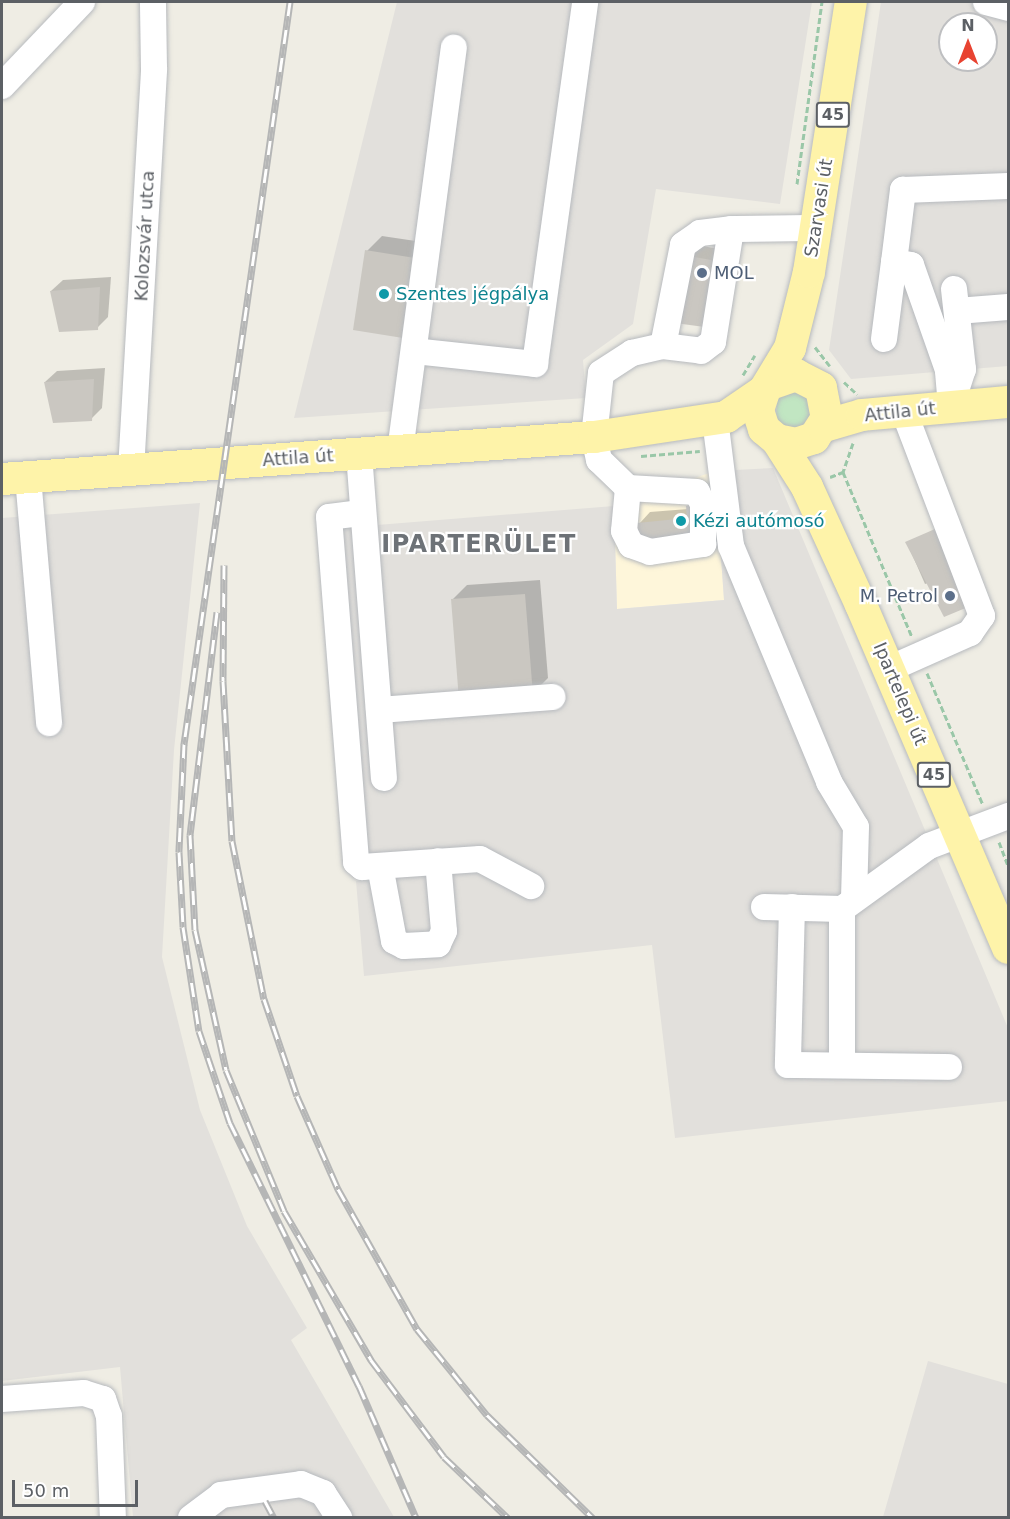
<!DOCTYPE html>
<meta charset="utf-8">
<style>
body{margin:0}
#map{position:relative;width:1010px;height:1519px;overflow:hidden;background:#efede4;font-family:"DejaVu Sans",sans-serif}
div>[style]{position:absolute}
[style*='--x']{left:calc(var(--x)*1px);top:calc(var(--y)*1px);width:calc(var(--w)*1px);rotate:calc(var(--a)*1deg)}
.commercial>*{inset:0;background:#fef6da}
.industrial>*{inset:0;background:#e2e0dc}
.green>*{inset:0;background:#c1e6c2}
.shadow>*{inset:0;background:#0003}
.building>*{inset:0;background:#cac7c1}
.path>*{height:3px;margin-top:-1.5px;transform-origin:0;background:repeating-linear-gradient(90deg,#9ac7a8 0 6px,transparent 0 9px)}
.roads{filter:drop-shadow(0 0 2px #b7babe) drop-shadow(0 0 2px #b7babe)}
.minor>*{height:26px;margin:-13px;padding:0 13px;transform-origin:13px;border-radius:13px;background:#fff}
.major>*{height:32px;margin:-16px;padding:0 16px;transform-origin:16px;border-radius:16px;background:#fef3a9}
.rail>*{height:7px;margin-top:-3.5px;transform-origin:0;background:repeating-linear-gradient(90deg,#fff 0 14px,#b5b6b6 0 28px);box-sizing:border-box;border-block:2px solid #b5b6b6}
.dots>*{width:16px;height:16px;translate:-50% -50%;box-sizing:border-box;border:3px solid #fff;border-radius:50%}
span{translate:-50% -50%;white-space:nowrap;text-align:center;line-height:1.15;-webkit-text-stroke:4.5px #fff;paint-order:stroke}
.shield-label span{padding:2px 4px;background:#fff;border:2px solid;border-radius:4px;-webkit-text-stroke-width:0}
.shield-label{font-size:16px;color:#5c6065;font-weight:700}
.street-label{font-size:18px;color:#5c6065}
.service-label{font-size:18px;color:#4e5e75}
.left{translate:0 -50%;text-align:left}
.right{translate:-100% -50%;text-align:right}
.culture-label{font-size:18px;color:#0d838f}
.district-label{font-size:24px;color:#6d7277;font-weight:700;letter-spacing:1.5px}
.frame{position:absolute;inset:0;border:3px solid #5c6065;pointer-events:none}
.north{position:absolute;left:938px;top:12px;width:60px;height:60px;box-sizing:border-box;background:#fff;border:2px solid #bebfc1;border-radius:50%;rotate:0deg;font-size:16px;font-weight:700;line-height:24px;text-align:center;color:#5c6065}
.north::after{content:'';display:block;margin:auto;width:21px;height:27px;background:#e84331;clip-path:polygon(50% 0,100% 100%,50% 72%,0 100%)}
.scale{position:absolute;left:12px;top:1480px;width:126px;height:27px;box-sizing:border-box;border:3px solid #5c6065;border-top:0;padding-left:8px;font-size:18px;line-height:21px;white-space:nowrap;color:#5c6065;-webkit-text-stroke:4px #fff;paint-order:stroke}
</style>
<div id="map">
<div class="commercial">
<i style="clip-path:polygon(715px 471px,724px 600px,617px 609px,614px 506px)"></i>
</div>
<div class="industrial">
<i style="clip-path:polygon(397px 2px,812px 2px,780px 204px,656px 189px,633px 324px,583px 360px,586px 398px,294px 418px)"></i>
<i style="clip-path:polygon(evenodd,881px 2px,1008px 2px,1008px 366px,851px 379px,829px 350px,881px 2px,950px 24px,986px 24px,986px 60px,950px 60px,950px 24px)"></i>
<i style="clip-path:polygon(773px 468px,1008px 1028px,1008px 1101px,675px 1138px,652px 945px,364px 976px,356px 881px,368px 879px,340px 528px,614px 506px,617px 609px,724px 600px,715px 471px)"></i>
<i style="clip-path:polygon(200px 503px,174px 750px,162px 957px,200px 1110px,247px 1226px,307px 1328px,291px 1340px,394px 1517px,133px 1517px,120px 1367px,2px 1381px,2px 518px)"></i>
<i style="clip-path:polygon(928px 1361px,1008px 1384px,1008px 1517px,883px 1517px)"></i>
</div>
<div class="green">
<i style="clip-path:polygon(777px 392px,811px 392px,810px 425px,789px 430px,776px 421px)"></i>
</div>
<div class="shadow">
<i style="clip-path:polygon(382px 236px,429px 243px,417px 321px,367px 251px)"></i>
<i style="clip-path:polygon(702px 246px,732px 251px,728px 278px,691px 257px)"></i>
<i style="clip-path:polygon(111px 277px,108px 317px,97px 328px,51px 291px,63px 280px)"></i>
<i style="clip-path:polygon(105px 368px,102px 408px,91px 419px,45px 382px,57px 371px)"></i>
<i style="clip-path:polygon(699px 495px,712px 524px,639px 524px,650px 512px,688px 509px)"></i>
<i style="clip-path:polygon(907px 543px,931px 582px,925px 584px)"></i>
<i style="clip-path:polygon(540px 580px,548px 678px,533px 693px,452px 600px,467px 585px)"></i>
</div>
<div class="building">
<i style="clip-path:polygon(365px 250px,415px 258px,403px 338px,353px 330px)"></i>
<i style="clip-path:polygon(689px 256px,722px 262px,712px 328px,675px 323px)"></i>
<i style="clip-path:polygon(100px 287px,98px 330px,59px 332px,50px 291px)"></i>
<i style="clip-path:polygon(94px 379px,92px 421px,53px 423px,44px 382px)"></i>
<i style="clip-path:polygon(699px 504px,702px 536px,639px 540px,637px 523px,687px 518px,686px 506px)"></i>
<i style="clip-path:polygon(942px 526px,968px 607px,944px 617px,905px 542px)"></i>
<i style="clip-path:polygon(525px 594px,533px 695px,459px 700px,451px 599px)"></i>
</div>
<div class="path">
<i style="--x:797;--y:184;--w:184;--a:-82.2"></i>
<i style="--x:815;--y:347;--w:24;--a:52"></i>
<i style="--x:743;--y:375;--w:23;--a:-59"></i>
<i style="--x:844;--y:382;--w:18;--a:43"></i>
<i style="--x:853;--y:443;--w:31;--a:109"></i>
<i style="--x:843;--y:472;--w:179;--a:67.3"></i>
<i style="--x:641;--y:456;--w:59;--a:-4.8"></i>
<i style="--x:830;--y:477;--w:14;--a:-21"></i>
<i style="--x:927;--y:673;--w:143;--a:67"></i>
<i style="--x:999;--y:842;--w:25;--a:69"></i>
</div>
<div class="roads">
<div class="minor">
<i style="--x:986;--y:2;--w:23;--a:15"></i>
<i style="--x:2;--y:86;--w:116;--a:-46.4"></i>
<i style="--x:954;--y:289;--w:81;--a:83.6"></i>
<i style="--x:963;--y:369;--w:19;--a:108"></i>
<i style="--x:957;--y:311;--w:51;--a:-4.5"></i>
<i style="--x:884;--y:339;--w:78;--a:-82.6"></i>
<i style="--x:663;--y:346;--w:38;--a:7"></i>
<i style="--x:701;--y:351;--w:15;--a:-37"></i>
<i style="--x:713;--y:342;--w:114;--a:-80.9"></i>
<i style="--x:414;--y:351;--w:122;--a:6.1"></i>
<i style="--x:535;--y:364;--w:365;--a:-82.1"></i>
<i style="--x:951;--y:406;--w:36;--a:-95"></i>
<i style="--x:948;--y:370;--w:111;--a:-109.4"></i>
<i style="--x:911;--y:265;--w:17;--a:-170"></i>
<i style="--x:894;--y:262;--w:73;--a:-82.9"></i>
<i style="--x:903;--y:190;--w:105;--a:-2.2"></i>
<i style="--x:717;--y:435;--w:112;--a:82.8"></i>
<i style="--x:731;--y:546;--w:256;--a:67.4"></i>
<i style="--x:829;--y:782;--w:52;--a:59"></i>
<i style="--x:856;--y:827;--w:72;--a:91.6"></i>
<i style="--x:400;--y:451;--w:407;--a:-82.4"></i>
<i style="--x:359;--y:454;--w:325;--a:85.6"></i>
<i style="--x:131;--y:470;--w:402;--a:-86.7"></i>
<i style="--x:154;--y:69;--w:67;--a:-90.9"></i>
<i style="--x:28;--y:477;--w:247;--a:85.1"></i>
<i style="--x:628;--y:488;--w:43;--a:95.3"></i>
<i style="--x:624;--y:531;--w:16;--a:63"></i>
<i style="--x:631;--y:545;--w:20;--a:20"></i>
<i style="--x:650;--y:552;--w:54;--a:-8.6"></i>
<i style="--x:703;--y:544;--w:40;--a:-90"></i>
<i style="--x:703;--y:504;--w:13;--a:-117"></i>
<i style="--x:697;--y:492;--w:69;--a:-176.7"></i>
<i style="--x:628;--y:488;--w:40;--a:-136"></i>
<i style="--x:599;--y:460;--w:24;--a:-102"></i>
<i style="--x:594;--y:437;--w:64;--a:-83.8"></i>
<i style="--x:601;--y:373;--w:37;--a:-33"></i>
<i style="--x:632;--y:353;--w:32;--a:-13"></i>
<i style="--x:663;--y:346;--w:103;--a:-78.8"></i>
<i style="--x:683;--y:245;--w:21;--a:-35"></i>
<i style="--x:700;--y:233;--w:31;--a:-7"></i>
<i style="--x:731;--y:229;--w:84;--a:-0.7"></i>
<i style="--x:361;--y:513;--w:32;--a:173"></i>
<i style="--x:329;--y:517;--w:346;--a:85.5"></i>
<i style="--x:356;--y:862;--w:8;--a:40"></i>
<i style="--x:362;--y:867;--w:118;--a:-3.9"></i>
<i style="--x:480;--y:859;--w:58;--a:27.9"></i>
<i style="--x:889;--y:669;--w:89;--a:-24"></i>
<i style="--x:970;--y:633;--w:21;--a:-55"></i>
<i style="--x:982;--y:616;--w:218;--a:-110.9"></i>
<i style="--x:379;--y:710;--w:174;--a:-4.3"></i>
<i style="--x:380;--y:866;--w:76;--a:79.4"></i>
<i style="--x:394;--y:941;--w:11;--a:27"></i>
<i style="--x:404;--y:946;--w:34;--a:-3"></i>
<i style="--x:438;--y:944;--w:14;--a:-65"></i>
<i style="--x:444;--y:931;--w:70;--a:-94.9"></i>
<i style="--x:764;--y:907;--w:78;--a:1.5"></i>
<i style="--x:842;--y:909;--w:107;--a:-35.9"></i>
<i style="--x:929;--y:846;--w:85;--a:-20.8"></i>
<i style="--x:792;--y:907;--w:158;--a:91.5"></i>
<i style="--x:788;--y:1065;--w:161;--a:0.7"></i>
<i style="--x:842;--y:909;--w:156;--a:90"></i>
<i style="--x:2;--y:1399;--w:82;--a:-4.2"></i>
<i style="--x:84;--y:1393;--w:20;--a:18"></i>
<i style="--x:103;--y:1399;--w:18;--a:71"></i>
<i style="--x:109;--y:1416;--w:102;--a:87.8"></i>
<i style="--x:191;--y:1518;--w:38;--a:-37"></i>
<i style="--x:221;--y:1495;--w:81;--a:-7.8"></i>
<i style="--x:301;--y:1484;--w:24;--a:22"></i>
<i style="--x:323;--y:1493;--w:30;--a:57"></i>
</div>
<div class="major">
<i style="--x:770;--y:384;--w:28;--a:-19"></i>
<i style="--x:796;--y:375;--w:28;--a:27"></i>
<i style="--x:821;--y:388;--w:31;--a:79"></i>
<i style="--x:827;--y:418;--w:24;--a:123"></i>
<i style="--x:814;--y:438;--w:19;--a:162"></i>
<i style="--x:796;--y:444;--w:19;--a:-168"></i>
<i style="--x:777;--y:440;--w:17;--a:-140"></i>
<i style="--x:764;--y:429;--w:20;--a:-108"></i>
<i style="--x:758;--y:410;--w:20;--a:-72"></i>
<i style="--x:764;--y:391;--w:50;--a:-58.8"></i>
<i style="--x:790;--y:348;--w:78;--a:-76"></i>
<i style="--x:809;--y:272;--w:273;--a:-81.2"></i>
<i style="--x:824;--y:426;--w:40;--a:-16"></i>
<i style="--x:862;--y:415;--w:147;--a:-5.1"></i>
<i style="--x:777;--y:440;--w:56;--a:57.4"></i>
<i style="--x:807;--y:487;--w:130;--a:65.4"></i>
<i style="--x:861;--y:605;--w:373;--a:66.8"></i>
<i style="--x:2;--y:479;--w:593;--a:-4.06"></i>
<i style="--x:594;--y:437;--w:134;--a:-8.6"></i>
<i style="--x:726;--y:417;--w:46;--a:-34.4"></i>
</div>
</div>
<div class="rail">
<i style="--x:290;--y:2;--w:750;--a:98.13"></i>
<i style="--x:184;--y:744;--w:108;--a:92.7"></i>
<i style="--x:179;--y:852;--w:75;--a:86.9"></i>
<i style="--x:183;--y:927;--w:105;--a:81.3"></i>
<i style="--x:199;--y:1031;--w:97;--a:71.4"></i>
<i style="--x:230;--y:1123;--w:293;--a:63.9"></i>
<i style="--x:359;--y:1386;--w:144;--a:66.6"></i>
<i style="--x:224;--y:565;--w:116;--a:90.5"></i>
<i style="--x:223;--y:681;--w:160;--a:86.8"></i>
<i style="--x:232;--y:841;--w:161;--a:78.6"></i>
<i style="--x:264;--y:999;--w:102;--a:71.2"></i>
<i style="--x:297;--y:1096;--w:102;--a:66.2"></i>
<i style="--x:338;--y:1189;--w:161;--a:60.6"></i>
<i style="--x:417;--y:1329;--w:111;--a:50.9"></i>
<i style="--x:487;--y:1415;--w:148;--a:44.2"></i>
<i style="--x:217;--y:612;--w:225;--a:96.9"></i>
<i style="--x:190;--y:835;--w:95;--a:87"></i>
<i style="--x:195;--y:930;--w:143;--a:77.5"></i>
<i style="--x:226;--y:1070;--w:152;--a:67.6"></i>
<i style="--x:284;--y:1211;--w:173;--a:59.7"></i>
<i style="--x:371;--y:1360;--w:121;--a:53"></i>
<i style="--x:444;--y:1457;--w:88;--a:43.6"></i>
<i style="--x:265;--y:1501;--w:19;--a:62"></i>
</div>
<div class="dots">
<i style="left:702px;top:273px;background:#5c6f8a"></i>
<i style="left:384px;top:294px;background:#0f9aa8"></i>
<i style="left:681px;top:521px;background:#0f9aa8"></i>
<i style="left:950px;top:596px;background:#5c6f8a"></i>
</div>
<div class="shield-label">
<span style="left:833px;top:115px">45</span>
<span style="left:934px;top:775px">45</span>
</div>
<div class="street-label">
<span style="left:819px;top:208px;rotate:-81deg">Szarvasi út</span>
<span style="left:145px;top:236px;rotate:-87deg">Kolozsvár utca</span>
<span style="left:900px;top:412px;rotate:-6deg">Attila út</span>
<span style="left:298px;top:458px;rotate:-4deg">Attila út</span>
<span style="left:900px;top:694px;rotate:67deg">Ipartelepi út</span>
</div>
<div class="service-label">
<span class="left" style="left:714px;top:273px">MOL</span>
<span class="right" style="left:938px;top:596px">M. Petrol</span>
</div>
<div class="culture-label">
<span class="left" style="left:396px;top:294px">Szentes jégpálya</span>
<span class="left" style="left:693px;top:521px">Kézi autómosó</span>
</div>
<div class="district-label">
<span style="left:479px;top:545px">IPARTERÜLET</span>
</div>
<div class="frame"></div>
<div class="north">N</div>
<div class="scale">50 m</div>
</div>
